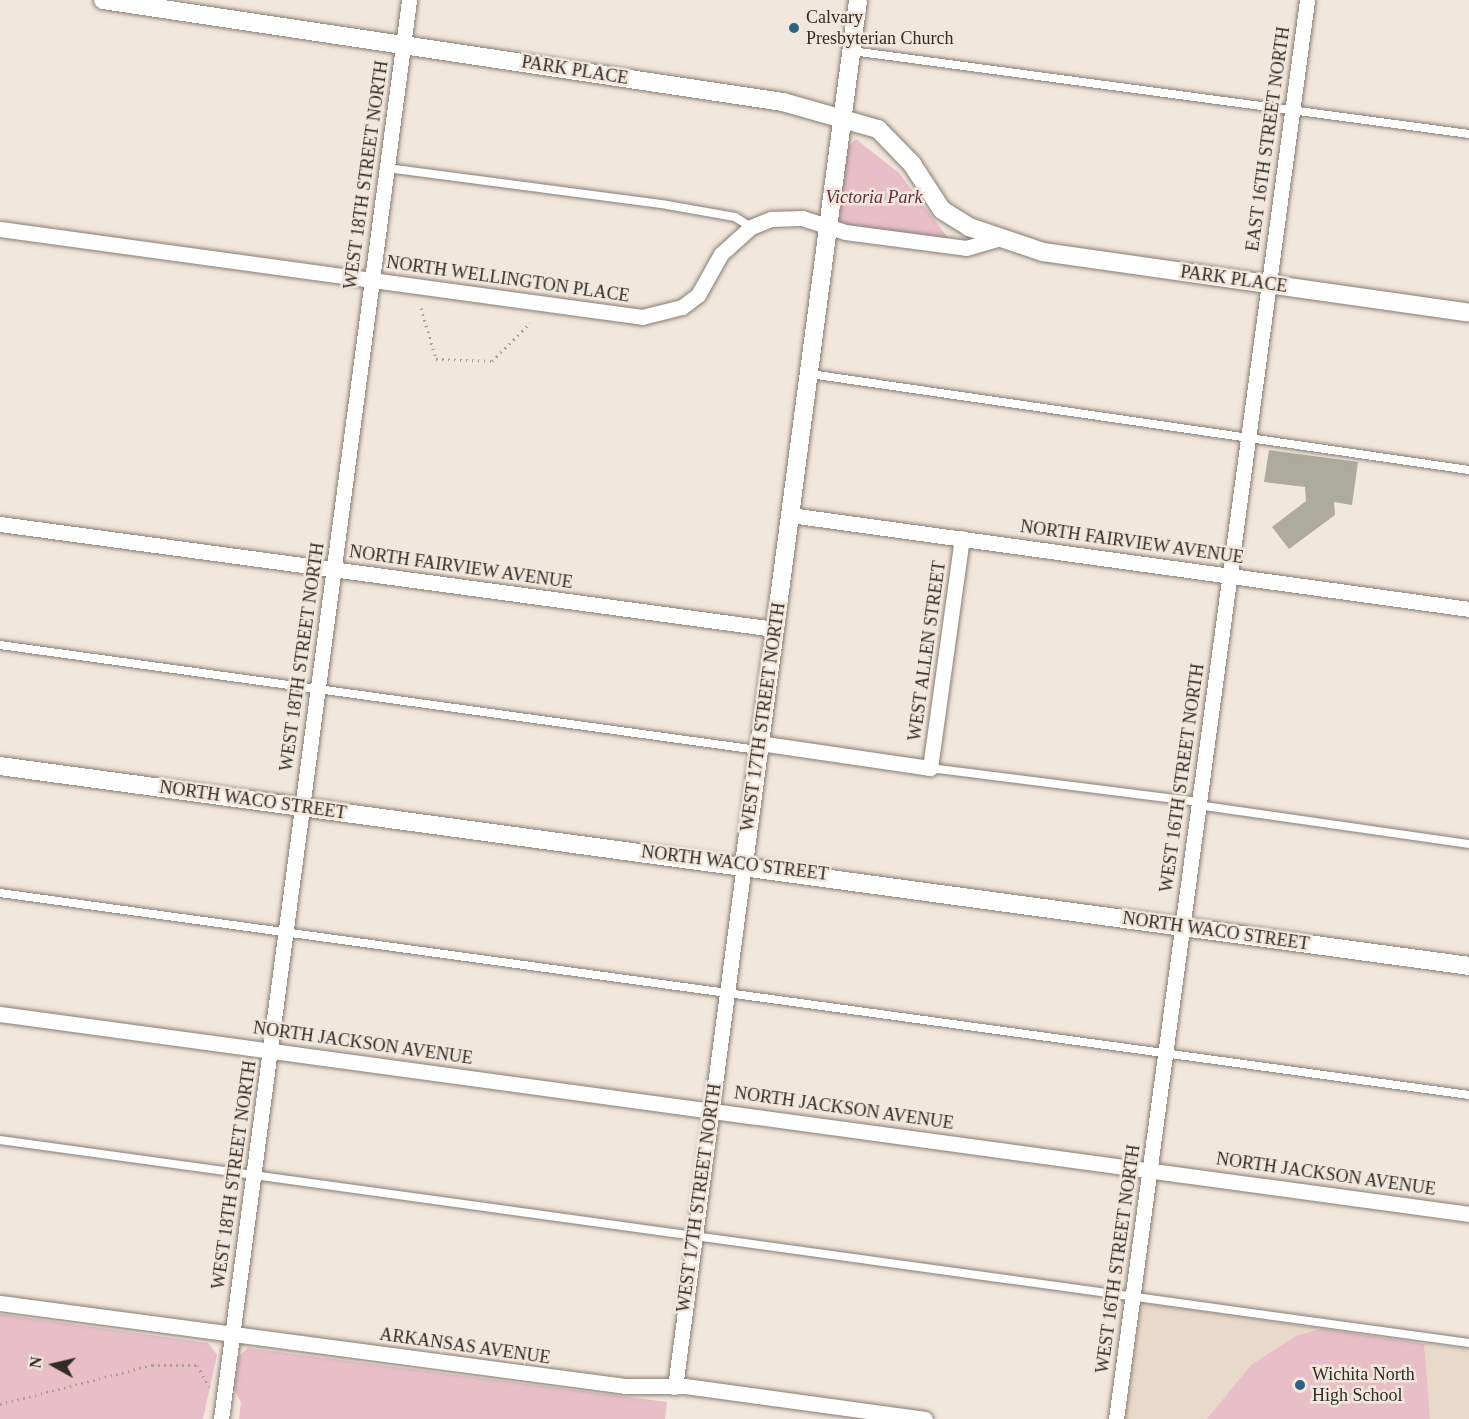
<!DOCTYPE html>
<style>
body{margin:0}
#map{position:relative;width:1469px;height:1419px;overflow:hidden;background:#f2e7dc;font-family:Georgia,serif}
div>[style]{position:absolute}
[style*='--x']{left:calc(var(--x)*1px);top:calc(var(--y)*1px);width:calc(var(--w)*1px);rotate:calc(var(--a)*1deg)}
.built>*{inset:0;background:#e9d9c9}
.green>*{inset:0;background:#e8bec8}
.building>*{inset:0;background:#acab9d}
.path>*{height:3px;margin-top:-1.5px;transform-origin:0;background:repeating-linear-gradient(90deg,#aaa299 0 1.5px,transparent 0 6px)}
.roads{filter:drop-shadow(0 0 2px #867c72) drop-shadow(0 0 2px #867c72)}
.service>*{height:8px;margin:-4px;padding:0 4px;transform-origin:4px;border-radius:4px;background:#fff}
.minor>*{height:15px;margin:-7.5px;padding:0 7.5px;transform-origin:7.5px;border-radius:7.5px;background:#fff}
.tertiary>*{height:18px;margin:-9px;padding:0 9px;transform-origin:9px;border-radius:9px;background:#fff}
.dots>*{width:16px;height:16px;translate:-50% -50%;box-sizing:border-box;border:3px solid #f2e7dc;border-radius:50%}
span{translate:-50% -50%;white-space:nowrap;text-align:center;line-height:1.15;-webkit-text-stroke:5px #f2e7dc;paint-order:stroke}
.poi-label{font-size:18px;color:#302c27}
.left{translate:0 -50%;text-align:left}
.street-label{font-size:18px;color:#302c27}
.park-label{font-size:18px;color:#642e3e;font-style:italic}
.north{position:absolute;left:24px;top:1335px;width:60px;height:60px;-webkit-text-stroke:4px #f2e7dc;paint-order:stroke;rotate:278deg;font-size:16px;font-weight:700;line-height:24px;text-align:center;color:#302c27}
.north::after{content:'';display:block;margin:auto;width:21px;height:27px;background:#302c27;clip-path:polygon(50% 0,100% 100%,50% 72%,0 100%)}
</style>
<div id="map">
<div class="built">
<i style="clip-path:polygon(1142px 1303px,1469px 1350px,1469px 1419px,1125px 1419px)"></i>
</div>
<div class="green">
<i style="clip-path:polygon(856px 139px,899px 173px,951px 242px,838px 223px,847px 148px)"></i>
<i style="clip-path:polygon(0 1314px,208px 1343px,217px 1355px,203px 1419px,0 1419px)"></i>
<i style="clip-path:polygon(1321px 1329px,1424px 1344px,1430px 1419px,1207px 1419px,1251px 1365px,1298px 1335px)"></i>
<i style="clip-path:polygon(248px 1348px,667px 1402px,665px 1419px,239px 1419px,241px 1402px,234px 1390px,239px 1356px)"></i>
</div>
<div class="building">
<i style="clip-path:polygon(1269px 450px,1358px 462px,1352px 505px,1334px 502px,1335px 515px,1289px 549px,1272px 527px,1306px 501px,1305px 487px,1264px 482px)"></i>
</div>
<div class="path">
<i style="--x:421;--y:308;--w:53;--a:73.6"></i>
<i style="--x:436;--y:359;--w:56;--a:2"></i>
<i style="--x:492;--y:361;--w:54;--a:-45"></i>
<i style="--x:0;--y:1404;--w:157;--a:-14.4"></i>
<i style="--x:152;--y:1365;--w:45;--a:0"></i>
<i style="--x:197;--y:1365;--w:25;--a:61"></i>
</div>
<div class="roads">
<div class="service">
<i style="--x:852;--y:51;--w:623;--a:7.66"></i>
<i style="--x:387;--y:168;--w:282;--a:7.5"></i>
<i style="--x:667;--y:205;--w:69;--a:10"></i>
<i style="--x:735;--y:217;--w:19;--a:32"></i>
<i style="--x:810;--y:374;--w:666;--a:8.29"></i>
<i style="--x:0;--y:645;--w:765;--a:7.89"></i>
<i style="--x:930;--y:768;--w:271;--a:7.2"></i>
<i style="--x:1198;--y:805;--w:274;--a:8.2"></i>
<i style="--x:0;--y:893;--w:1483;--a:7.83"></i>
<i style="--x:0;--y:1140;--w:1483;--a:7.87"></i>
</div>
<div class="minor">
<i style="--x:0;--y:229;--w:648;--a:7.8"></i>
<i style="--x:642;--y:317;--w:41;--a:-14"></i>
<i style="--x:682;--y:307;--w:20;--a:-37"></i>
<i style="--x:698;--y:295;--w:47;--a:-60.7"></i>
<i style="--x:721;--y:254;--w:40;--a:-42"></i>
<i style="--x:751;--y:227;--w:22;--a:-22"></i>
<i style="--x:771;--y:219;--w:31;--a:-2"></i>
<i style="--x:802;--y:218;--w:45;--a:18"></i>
<i style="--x:845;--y:232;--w:122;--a:7.5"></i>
<i style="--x:966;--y:248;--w:35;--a:-16"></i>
<i style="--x:790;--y:515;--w:685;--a:7.88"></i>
<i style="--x:0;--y:524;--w:782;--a:7.72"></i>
<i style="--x:759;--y:743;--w:173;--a:8.3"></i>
<i style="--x:930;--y:768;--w:232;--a:-82.1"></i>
<i style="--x:0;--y:1014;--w:1483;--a:7.75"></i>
<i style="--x:0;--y:1303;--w:630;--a:7.56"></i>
<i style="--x:625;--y:1386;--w:60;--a:0"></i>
<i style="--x:685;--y:1386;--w:242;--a:7.8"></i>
<i style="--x:675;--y:1387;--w:528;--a:-82.48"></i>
<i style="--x:221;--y:1419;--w:1431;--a:-82.45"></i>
<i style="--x:1116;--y:1419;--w:1432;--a:-82.33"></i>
</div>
<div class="tertiary">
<i style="--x:103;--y:0;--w:688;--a:8.53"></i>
<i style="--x:783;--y:102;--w:99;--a:15.9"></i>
<i style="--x:878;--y:129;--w:49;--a:45.8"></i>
<i style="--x:912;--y:164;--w:55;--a:56.9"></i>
<i style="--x:942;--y:210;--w:32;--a:32"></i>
<i style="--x:969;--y:227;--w:78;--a:18.7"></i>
<i style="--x:1043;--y:252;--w:430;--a:8.1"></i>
<i style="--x:0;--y:766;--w:1483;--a:7.75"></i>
<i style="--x:744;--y:864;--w:871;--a:-82.48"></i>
</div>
</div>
<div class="dots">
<i style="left:794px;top:28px;background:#2d637e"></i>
<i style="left:1300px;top:1385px;background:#2d637e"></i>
</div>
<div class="poi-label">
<span class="left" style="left:806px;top:28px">Calvary<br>Presbyterian Church</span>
<span class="left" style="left:1312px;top:1385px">Wichita North<br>High School</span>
</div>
<div class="street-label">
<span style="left:575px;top:70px;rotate:9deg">PARK PLACE</span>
<span style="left:1268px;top:139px;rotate:-82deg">EAST 16TH STREET NORTH</span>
<span style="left:366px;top:175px;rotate:-82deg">WEST 18TH STREET NORTH</span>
<span style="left:508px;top:279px;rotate:8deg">NORTH WELLINGTON PLACE</span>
<span style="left:1234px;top:279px;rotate:8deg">PARK PLACE</span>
<span style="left:1132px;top:542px;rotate:8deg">NORTH FAIRVIEW AVENUE</span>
<span style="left:461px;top:567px;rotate:8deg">NORTH FAIRVIEW AVENUE</span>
<span style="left:927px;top:651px;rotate:-82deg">WEST ALLEN STREET</span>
<span style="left:302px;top:657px;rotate:-82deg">WEST 18TH STREET NORTH</span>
<span style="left:763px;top:717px;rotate:-82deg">WEST 17TH STREET NORTH</span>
<span style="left:1182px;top:778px;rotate:-82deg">WEST 16TH STREET NORTH</span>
<span style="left:253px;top:800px;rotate:8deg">NORTH WACO STREET</span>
<span style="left:735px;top:863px;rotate:7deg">NORTH WACO STREET</span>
<span style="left:1216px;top:931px;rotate:8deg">NORTH WACO STREET</span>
<span style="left:363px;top:1043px;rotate:8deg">NORTH JACKSON AVENUE</span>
<span style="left:844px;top:1108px;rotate:8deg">NORTH JACKSON AVENUE</span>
<span style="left:1326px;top:1174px;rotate:8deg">NORTH JACKSON AVENUE</span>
<span style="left:234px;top:1175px;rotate:-82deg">WEST 18TH STREET NORTH</span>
<span style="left:699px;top:1198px;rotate:-82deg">WEST 17TH STREET NORTH</span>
<span style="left:1118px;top:1259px;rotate:-82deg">WEST 16TH STREET NORTH</span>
<span style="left:465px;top:1346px;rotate:8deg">ARKANSAS AVENUE</span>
</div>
<div class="park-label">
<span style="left:874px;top:197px">Victoria Park</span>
</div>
<div class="north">N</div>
</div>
